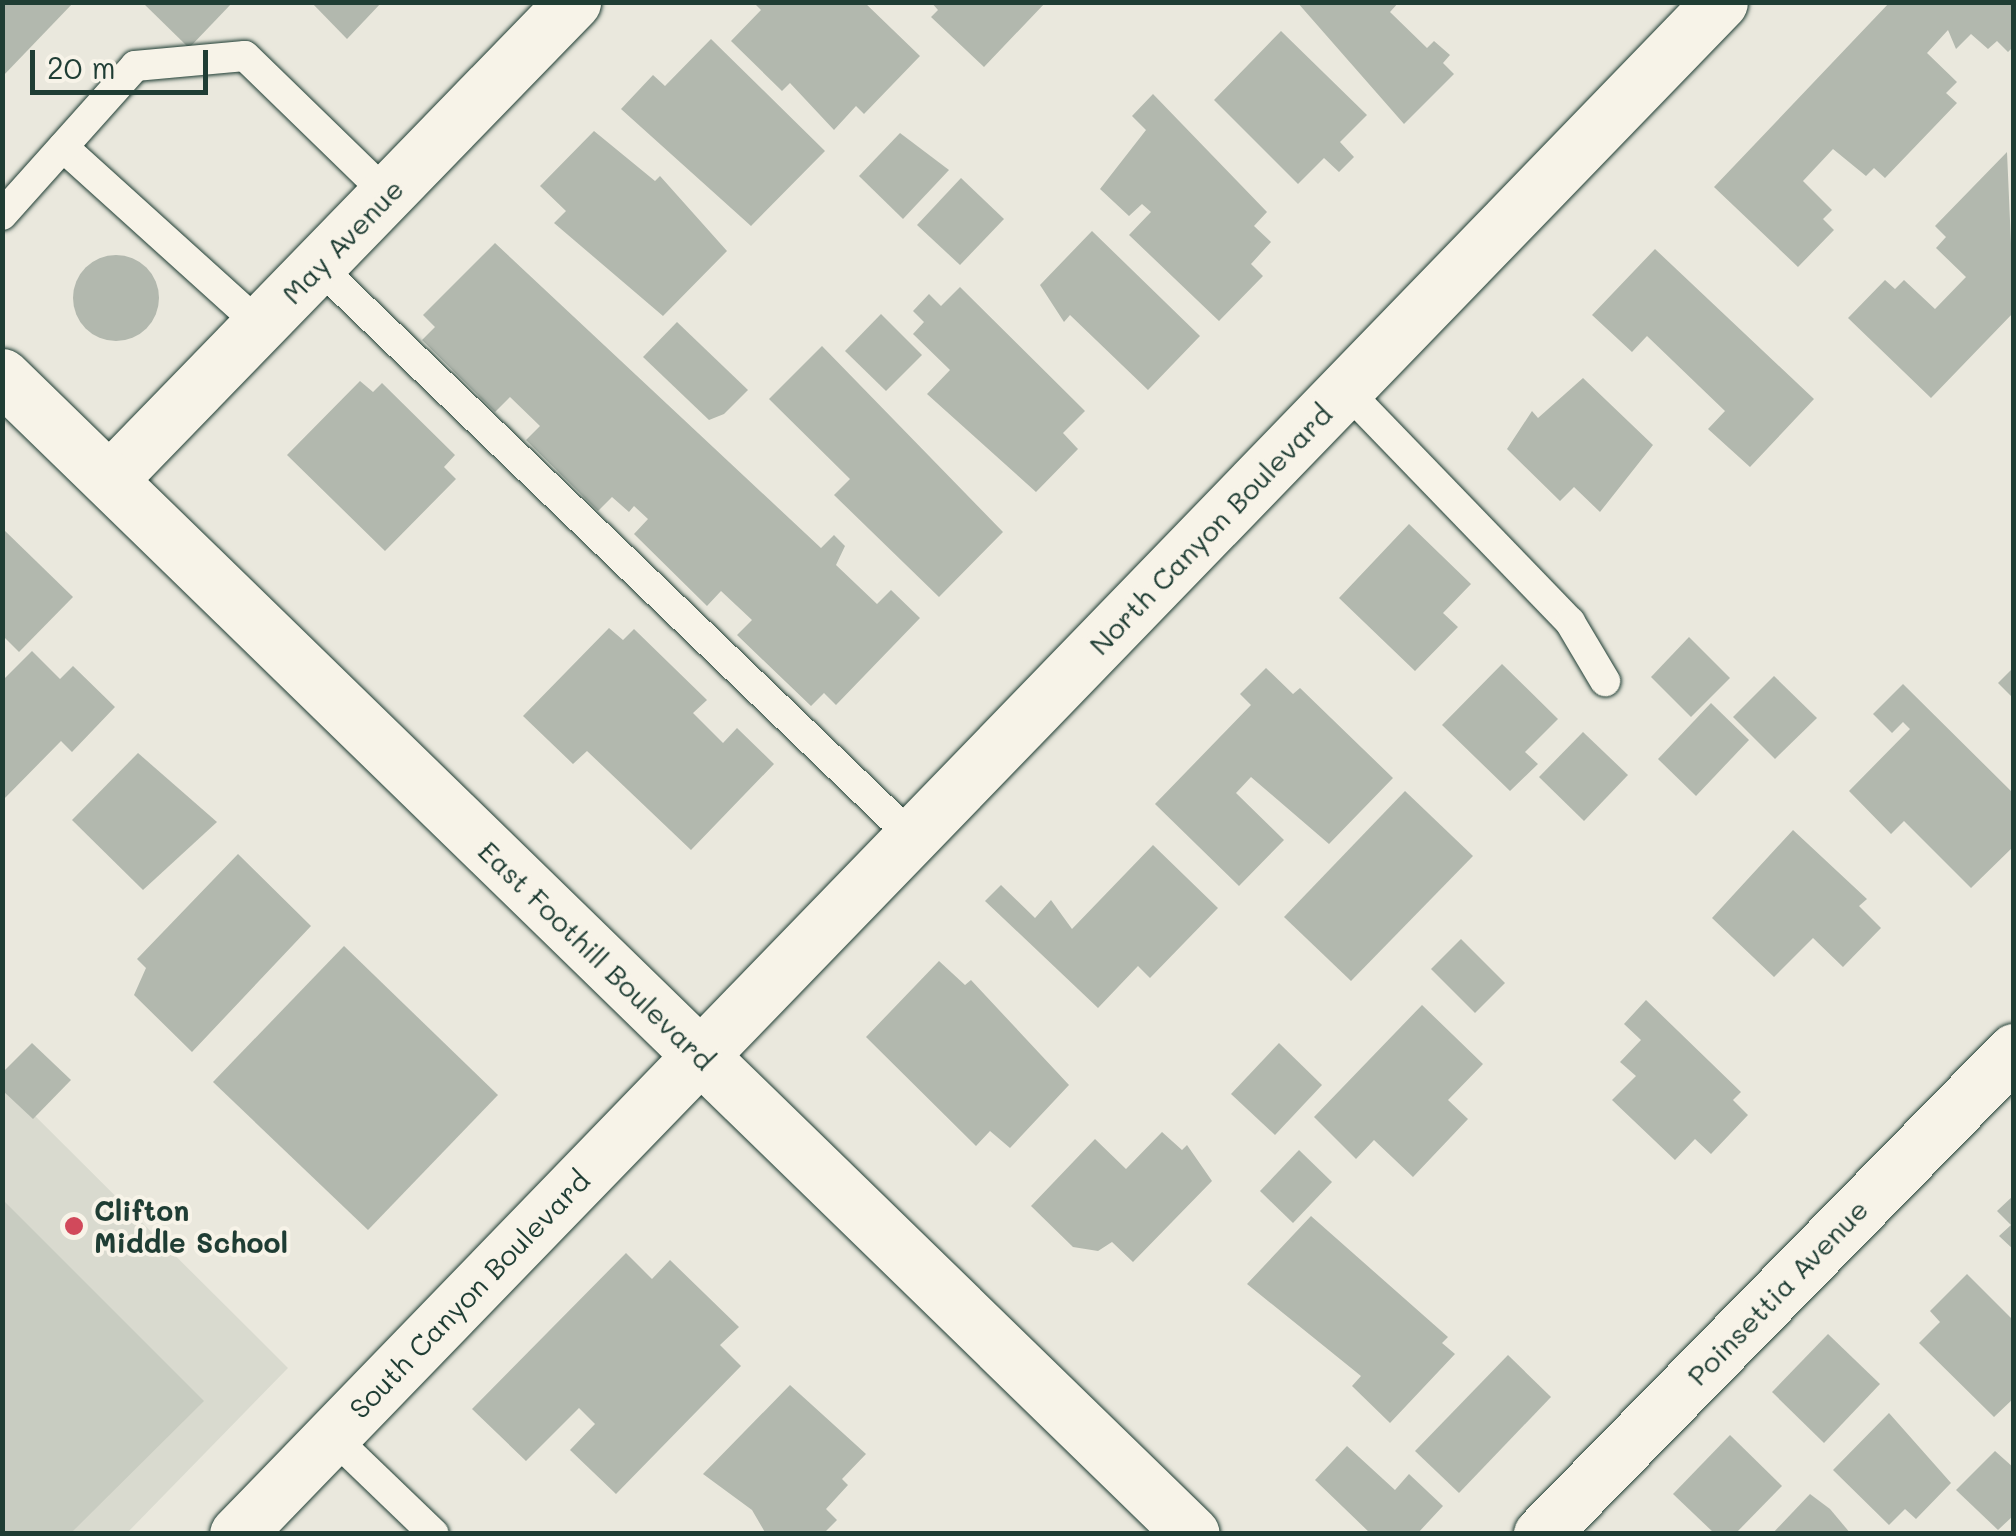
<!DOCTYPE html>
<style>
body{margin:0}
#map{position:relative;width:2016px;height:1536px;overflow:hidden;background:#eae8dd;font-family:Mali,sans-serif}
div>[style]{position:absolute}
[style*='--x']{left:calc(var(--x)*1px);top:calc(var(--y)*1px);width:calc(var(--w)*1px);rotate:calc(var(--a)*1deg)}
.built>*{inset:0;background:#d9dacf}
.green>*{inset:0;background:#c8ccc1}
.building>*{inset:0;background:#b2b8ae}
.round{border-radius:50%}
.roads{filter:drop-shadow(0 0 2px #1f3d34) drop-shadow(0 0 2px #1f3d34)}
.service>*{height:30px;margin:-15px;padding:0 15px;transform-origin:15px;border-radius:15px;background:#f7f3e8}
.minor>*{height:55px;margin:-27.5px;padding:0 27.5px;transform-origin:27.5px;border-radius:27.5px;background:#f7f3e8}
.secondary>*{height:55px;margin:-27.5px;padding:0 27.5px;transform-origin:27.5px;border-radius:27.5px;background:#f7f3e8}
.dots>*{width:28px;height:28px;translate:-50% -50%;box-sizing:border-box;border:5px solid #f7f3e8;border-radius:50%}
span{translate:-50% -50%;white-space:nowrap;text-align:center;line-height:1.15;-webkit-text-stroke:8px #f7f3e8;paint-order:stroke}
.street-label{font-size:28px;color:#1f3d34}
.poi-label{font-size:28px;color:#1f3d34;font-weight:700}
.left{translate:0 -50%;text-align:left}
.frame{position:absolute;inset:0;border:5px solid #1f3d34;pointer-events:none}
.scale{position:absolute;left:30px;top:50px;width:178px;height:45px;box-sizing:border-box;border:5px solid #1f3d34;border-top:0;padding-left:12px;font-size:30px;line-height:35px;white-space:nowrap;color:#1f3d34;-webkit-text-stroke:8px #f7f3e8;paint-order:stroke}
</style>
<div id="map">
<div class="built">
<i style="clip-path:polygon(2px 1083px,288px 1368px,127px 1533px,3px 1533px)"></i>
</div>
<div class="green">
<i style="clip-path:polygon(3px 1200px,204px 1401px,71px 1533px,3px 1533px)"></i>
</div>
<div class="building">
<i style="clip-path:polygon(2px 2px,74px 2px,2px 77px)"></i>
<i style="clip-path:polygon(142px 2px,233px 2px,189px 48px)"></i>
<i style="clip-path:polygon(311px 2px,382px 2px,347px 39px)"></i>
<i style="clip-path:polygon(753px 2px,864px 2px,920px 56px,864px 114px,856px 106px,834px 130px,790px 83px,782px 91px,731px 41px,761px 10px)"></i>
<i style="clip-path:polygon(931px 2px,1046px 2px,984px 67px,931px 17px,938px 10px)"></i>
<i style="clip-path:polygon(1297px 2px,1399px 2px,1390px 12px,1427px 48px,1434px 41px,1450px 55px,1443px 63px,1454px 74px,1404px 124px)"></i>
<i style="clip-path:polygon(1890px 2px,2014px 2px,2014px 46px,2008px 52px,1997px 41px,1988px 49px,1971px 34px,1956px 49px,1948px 30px,1927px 53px,1957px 82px,1946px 93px,1957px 103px,1885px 178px,1874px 168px,1866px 176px,1833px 149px,1803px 181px,1832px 210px,1823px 219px,1834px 230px,1798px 267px,1714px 187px)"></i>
<i style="clip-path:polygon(1281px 31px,1367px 115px,1340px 142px,1354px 157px,1339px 172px,1324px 158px,1298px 184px,1214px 100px)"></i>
<i style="clip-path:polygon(711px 39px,825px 151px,751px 226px,621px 109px,653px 75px,665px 86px)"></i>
<i style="clip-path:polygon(1153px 94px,1267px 212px,1254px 226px,1271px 242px,1251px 264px,1263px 276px,1219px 321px,1129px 235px,1151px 212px,1142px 204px,1129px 216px,1100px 189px,1146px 130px,1132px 116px)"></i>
<i style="clip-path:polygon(594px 131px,655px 181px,660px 176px,727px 251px,663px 316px,554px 223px,566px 211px,540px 186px)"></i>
<i style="clip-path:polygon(900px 133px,949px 170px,903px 219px,859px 176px)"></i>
<i style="clip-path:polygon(2007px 152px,2014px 312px,1931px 398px,1848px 318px,1885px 280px,1895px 289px,1904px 280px,1935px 309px,1966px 277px,1936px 248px,1946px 237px,1935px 226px)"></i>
<i style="clip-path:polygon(961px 178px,1004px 219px,960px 265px,917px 225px)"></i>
<i style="clip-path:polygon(1092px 231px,1200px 336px,1148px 390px,1070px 315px,1064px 322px,1040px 285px)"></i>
<i style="clip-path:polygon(495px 243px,821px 548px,834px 535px,845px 546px,836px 565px,877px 604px,891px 590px,920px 618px,836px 705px,824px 693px,811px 706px,737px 635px,752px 620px,721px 591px,707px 606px,634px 534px,648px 519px,634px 506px,629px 512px,612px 497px,598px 511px,526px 440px,540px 426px,510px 397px,495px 412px,422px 340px,435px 327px,423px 315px)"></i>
<i style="clip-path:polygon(1655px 249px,1814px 399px,1750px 467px,1708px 429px,1725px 411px,1647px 336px,1632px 352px,1592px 315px)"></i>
<i class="round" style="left:73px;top:255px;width:86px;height:86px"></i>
<i style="clip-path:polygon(960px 287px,1085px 411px,1063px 433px,1078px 449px,1036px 492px,927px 394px,950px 370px,913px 334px,924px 322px,913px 311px,929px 294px,941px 306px)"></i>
<i style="clip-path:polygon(881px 314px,922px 355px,886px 391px,845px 351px)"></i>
<i style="clip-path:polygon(677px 322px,748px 390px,724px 414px,709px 420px,643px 357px)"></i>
<i style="clip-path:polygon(822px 346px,1003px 532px,939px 597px,834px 495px,850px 479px,769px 399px)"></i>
<i style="clip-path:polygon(1583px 378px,1653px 445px,1600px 512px,1574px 487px,1560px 501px,1507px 449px,1532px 411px,1538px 418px)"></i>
<i style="clip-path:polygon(360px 381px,373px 392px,382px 383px,455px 455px,444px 467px,456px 479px,385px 551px,287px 455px)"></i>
<i style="clip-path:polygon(1409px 524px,1471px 584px,1443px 613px,1458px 627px,1415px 671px,1339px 598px)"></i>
<i style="clip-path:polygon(2px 528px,73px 597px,19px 652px,2px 635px)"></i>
<i style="clip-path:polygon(609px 628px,623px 640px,634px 629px,707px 700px,693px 713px,723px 743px,737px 728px,774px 764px,691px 850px,587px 751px,573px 764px,523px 716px)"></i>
<i style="clip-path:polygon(1689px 637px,1730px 678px,1691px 717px,1651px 677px)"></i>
<i style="clip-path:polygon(32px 651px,60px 679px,73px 666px,115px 707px,72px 752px,61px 741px,2px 801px,2px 681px)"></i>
<i style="clip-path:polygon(1502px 664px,1558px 719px,1525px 752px,1538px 764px,1510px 791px,1442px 725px)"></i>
<i style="clip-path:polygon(2014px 667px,2014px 699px,1998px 683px)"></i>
<i style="clip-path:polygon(1266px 668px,1293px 694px,1300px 688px,1393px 778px,1329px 844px,1251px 777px,1236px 793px,1284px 840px,1239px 886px,1155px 804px,1251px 705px,1240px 694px)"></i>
<i style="clip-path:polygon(1774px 676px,1817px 718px,1775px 759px,1733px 717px)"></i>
<i style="clip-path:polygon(1903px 684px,2014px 794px,2014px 846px,1971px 888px,1904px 821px,1891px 834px,1849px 791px,1910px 729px,1903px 722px,1892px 733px,1873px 714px)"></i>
<i style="clip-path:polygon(1711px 703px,1749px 740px,1696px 796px,1658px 759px)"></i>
<i style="clip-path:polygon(1583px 732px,1628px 775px,1584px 821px,1539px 777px)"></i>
<i style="clip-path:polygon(138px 753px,217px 822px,143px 890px,72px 820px)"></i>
<i style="clip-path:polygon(1405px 791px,1473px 856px,1351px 981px,1284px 917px)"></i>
<i style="clip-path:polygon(1793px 830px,1867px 899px,1859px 906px,1881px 928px,1843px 967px,1813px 938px,1774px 977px,1712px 918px)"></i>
<i style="clip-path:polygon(1153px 845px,1218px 908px,1150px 978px,1138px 966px,1098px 1008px,985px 901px,1001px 885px,1035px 918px,1051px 900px,1072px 929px)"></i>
<i style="clip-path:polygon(238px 854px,311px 926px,192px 1052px,134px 995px,146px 968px,137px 959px)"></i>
<i style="clip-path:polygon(1461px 939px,1505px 983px,1475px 1013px,1431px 969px)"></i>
<i style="clip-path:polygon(344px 946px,498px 1095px,368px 1230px,213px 1082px)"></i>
<i style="clip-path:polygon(939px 961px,965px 985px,971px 980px,1069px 1085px,1010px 1148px,990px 1131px,976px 1146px,866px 1037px)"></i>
<i style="clip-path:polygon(1646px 1000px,1741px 1092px,1733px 1100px,1748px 1115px,1711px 1154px,1695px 1139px,1675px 1160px,1612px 1100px,1636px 1076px,1620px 1062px,1641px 1040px,1624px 1024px)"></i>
<i style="clip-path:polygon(1422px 1005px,1483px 1064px,1448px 1100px,1468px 1119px,1413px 1177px,1374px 1140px,1356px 1159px,1314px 1117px)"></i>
<i style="clip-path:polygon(32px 1043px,71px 1080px,33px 1119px,2px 1090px,2px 1073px)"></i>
<i style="clip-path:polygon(1279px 1043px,1322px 1085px,1275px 1135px,1231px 1094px)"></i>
<i style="clip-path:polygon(1162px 1132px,1182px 1150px,1187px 1145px,1212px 1181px,1133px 1262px,1112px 1242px,1098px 1251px,1073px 1247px,1031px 1206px,1095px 1139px,1126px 1169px)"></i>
<i style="clip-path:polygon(1299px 1150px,1332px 1182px,1293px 1223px,1260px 1191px)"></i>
<i style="clip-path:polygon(2014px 1195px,2014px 1250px,1999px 1236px,2011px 1225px,1997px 1211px)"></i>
<i style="clip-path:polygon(1311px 1216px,1448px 1337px,1442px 1343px,1455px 1354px,1390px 1423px,1352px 1386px,1361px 1376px,1247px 1284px)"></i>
<i style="clip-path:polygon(626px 1253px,652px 1279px,670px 1260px,739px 1327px,720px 1345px,741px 1366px,616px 1494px,570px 1450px,595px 1424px,579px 1408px,526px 1461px,472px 1409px)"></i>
<i style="clip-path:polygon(1967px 1274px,2014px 1321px,2014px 1398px,1994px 1417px,1919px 1343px,1940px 1322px,1930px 1311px)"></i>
<i style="clip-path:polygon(1828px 1334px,1880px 1384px,1824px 1443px,1772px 1392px)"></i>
<i style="clip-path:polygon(1508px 1355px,1551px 1397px,1459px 1493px,1415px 1451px)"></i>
<i style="clip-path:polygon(790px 1385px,866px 1454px,842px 1479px,848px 1485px,826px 1509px,837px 1520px,823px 1534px,766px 1534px,752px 1510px,703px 1474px)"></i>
<i style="clip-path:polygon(1889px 1413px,1951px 1483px,1916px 1519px,1905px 1509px,1889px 1525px,1833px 1470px)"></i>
<i style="clip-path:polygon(1730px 1435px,1782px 1486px,1735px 1534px,1715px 1534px,1673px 1494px)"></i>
<i style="clip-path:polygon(1347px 1446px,1395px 1490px,1409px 1474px,1443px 1506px,1417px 1534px,1371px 1534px,1315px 1480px)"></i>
<i style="clip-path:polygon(1995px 1451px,2014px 1468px,2014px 1515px,1998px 1530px,1956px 1490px)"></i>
<i style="clip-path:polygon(1810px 1494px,1830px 1509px,1851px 1534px,1772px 1534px)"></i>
</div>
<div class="roads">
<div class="service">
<i style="--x:63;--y:147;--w:266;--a:42.1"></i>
<i style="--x:2;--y:215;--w:200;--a:-48.2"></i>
<i style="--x:135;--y:66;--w:110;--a:-5.2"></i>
<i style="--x:245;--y:56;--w:198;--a:44.2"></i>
<i style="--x:317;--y:265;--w:825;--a:43.87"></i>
<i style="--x:1345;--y:389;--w:324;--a:46"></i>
<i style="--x:1570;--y:622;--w:69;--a:59.3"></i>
<i style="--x:332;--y:1436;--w:141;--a:43.9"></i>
</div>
<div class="minor">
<i style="--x:110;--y:479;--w:665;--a:-45.85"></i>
<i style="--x:237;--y:1534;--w:2132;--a:-45.93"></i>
<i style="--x:1541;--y:1534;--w:676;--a:-45.6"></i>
</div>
<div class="secondary">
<i style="--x:2;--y:376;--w:1660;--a:44.22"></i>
</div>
</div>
<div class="dots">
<i style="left:74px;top:1226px;background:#d1495b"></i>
</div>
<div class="street-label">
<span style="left:342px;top:241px;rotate:-46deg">May Avenue</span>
<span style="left:1210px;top:529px;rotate:-46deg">North Canyon Boulevard</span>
<span style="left:597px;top:955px;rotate:44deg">East Foothill Boulevard</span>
<span style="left:1777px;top:1292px;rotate:-46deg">Poinsettia Avenue</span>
<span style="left:469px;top:1294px;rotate:-46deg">South Canyon Boulevard</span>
</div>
<div class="poi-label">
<span class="left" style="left:94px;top:1226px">Clifton<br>Middle School</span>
</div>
<div class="frame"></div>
<div class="scale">20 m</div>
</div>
